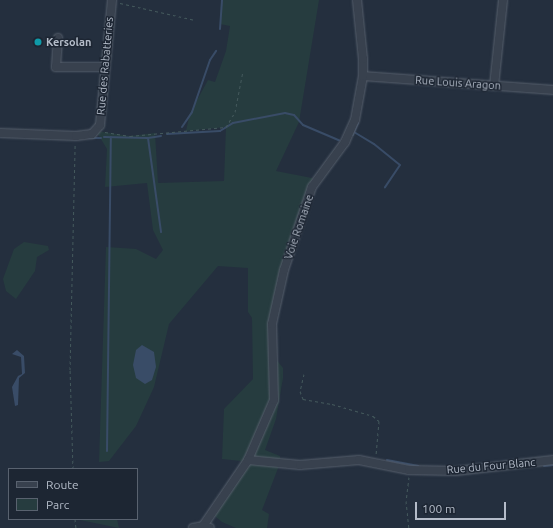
<!DOCTYPE html>
<style>
body{margin:0}
#map{position:relative;width:553px;height:528px;overflow:hidden;background:#242f3e;font-family:Ubuntu,sans-serif}
div>[style]{position:absolute}
[style*='--x']{left:calc(var(--x)*1px);top:calc(var(--y)*1px);width:calc(var(--w)*1px);rotate:calc(var(--a)*1deg)}
.green>*{inset:0;background:#263c3f}
.water>*{inset:0;background:#394c67}
.stream>*{height:2px;margin:-1px;padding:0 1px;transform-origin:1px;border-radius:1px;background:#394c67}
.path>*{height:1px;margin-top:-0.5px;transform-origin:0;background:repeating-linear-gradient(90deg,#44595c 0 3px,transparent 0 6px)}
.roads{filter:drop-shadow(0 0 1px #565f6c) drop-shadow(0 0 1px #565f6c)}
.minor>*{height:8px;margin:-4px;padding:0 4px;transform-origin:4px;border-radius:4px;background:#38414e}
.dots>*{width:11px;height:11px;translate:-50% -50%;box-sizing:border-box;border:2px solid #1d2633;border-radius:50%}
span{translate:-50% -50%;white-space:nowrap;text-align:center;line-height:1.15;-webkit-text-stroke:3px #1d2633;paint-order:stroke}
.poi-label{font-size:11px;color:#b4bcc9;font-weight:700}
.left{translate:0 -50%;text-align:left}
.street-label{font-size:11px;color:#b4bcc9}
.legend{position:absolute;left:8px;top:468px;width:130px;height:52px;box-sizing:border-box;background:#1d2633;border:1px solid #59626f;margin:0;padding:5px 7px;list-style:none;font-size:12px;color:#b4bcc9}
.legend li{display:flex;align-items:center;gap:8px;height:20px}
.legend b{width:20px;border:1px solid #59626f}
.scale{position:absolute;left:415px;top:502px;width:91px;height:18px;box-sizing:border-box;border:2px solid #b4bcc9;border-top:0;padding-left:5px;font-size:12px;line-height:14px;white-space:nowrap;color:#b4bcc9;-webkit-text-stroke:3px #1d2633;paint-order:stroke}
</style>
<div id="map">
<div class="green">
<i style="clip-path:polygon(221px 0,319px 0,299px 122px,276px 171px,317px 179px,280px 281px,272px 354px,283px 368px,283px 378px,276px 419px,265px 450px,280px 456px,280px 463px,262px 510px,269px 514px,267px 528px,236px 528px,222px 522px,210px 512px,239px 470px,241px 461px,222px 459px,224px 409px,253px 379px,252px 318px,248px 312px,248px 268px,218px 266px,169px 324px,154px 387px,136px 426px,109px 461px,99px 462px,106px 247px,136px 249px,156px 259px,163px 250px,153px 230px,147px 183px,105px 187px,107px 149px,96px 131px,130px 136px,155px 133px,158px 183px,224px 181px,226px 127px,186px 131px,190px 113px,208px 80px,215px 82px,226px 51px,230px 26px,220px 24px)"></i>
<i style="clip-path:polygon(24px 242px,48px 246px,49px 250px,37px 257px,35px 271px,16px 299px,6px 291px,3px 279px,14px 249px)"></i>
<i style="clip-path:polygon(80px 519px,117px 519px,119px 528px,80px 520px)"></i>
</div>
<div class="water">
<i style="clip-path:polygon(142px 345px,154px 352px,156px 367px,152px 380px,145px 384px,136px 378px,133px 365px,136px 350px)"></i>
<i style="clip-path:polygon(17px 350px,24px 356px,25px 373px,19px 378px,18px 405px,15px 406px,12px 387px,18px 376px,22px 374px,21px 357px,12px 354px)"></i>
</div>
<div class="stream">
<i style="--x:220;--y:29;--w:29;--a:-86"></i>
<i style="--x:182;--y:127;--w:18;--a:-56"></i>
<i style="--x:192;--y:112;--w:55;--a:-70.9"></i>
<i style="--x:210;--y:60;--w:11;--a:-56"></i>
<i style="--x:354;--y:132;--w:10;--a:-66"></i>
<i style="--x:167;--y:134;--w:53;--a:-3.2"></i>
<i style="--x:220;--y:131;--w:15;--a:-32"></i>
<i style="--x:233;--y:123;--w:53;--a:-10.9"></i>
<i style="--x:285;--y:113;--w:9;--a:13"></i>
<i style="--x:294;--y:115;--w:13;--a:48"></i>
<i style="--x:303;--y:125;--w:39;--a:23"></i>
<i style="--x:353;--y:135;--w:3;--a:-72"></i>
<i style="--x:354;--y:132;--w:23;--a:31"></i>
<i style="--x:374;--y:144;--w:33;--a:39"></i>
<i style="--x:400;--y:165;--w:27;--a:124"></i>
<i style="--x:161;--y:136;--w:13;--a:171"></i>
<i style="--x:148;--y:138;--w:95;--a:82.1"></i>
<i style="--x:104;--y:137;--w:44;--a:1.3"></i>
<i style="--x:88;--y:138;--w:13;--a:0"></i>
<i style="--x:107;--y:451;--w:314;--a:-89.3"></i>
<i style="--x:387;--y:460;--w:32;--a:11"></i>
<i style="--x:544;--y:466;--w:9;--a:-6"></i>
</div>
<div class="path">
<i style="--x:120;--y:3;--w:77;--a:12.8"></i>
<i style="--x:105;--y:132;--w:25;--a:9"></i>
<i style="--x:130;--y:136;--w:96;--a:-5.4"></i>
<i style="--x:226;--y:127;--w:17;--a:-59"></i>
<i style="--x:235;--y:112;--w:42;--a:-79"></i>
<i style="--x:304;--y:374;--w:17;--a:103"></i>
<i style="--x:300;--y:391;--w:9;--a:69"></i>
<i style="--x:303;--y:399;--w:29;--a:10"></i>
<i style="--x:332;--y:404;--w:43;--a:16.3"></i>
<i style="--x:373;--y:416;--w:8;--a:40"></i>
<i style="--x:379;--y:421;--w:35;--a:95"></i>
<i style="--x:73;--y:469;--w:99;--a:-91.7"></i>
<i style="--x:70;--y:370;--w:226;--a:-88.7"></i>
<i style="--x:409;--y:477;--w:24;--a:97"></i>
<i style="--x:406;--y:501;--w:27;--a:84"></i>
<i style="--x:75;--y:519;--w:9;--a:84"></i>
</div>
<div class="roads">
<div class="minor">
<i style="--x:58;--y:38;--w:29;--a:94"></i>
<i style="--x:56;--y:67;--w:49;--a:0"></i>
<i style="--x:363;--y:76;--w:191;--a:4.2"></i>
<i style="--x:494;--y:86;--w:86;--a:-84"></i>
<i style="--x:0;--y:133;--w:76;--a:2.3"></i>
<i style="--x:76;--y:136;--w:16;--a:-7"></i>
<i style="--x:92;--y:134;--w:12;--a:-48"></i>
<i style="--x:100;--y:125;--w:126;--a:-84.5"></i>
<i style="--x:248;--y:460;--w:65;--a:-66.6"></i>
<i style="--x:274;--y:400;--w:76;--a:-91.5"></i>
<i style="--x:272;--y:324;--w:55;--a:-77.5"></i>
<i style="--x:284;--y:270;--w:88;--a:-71.4"></i>
<i style="--x:312;--y:187;--w:56;--a:-53.7"></i>
<i style="--x:345;--y:142;--w:24;--a:-66"></i>
<i style="--x:355;--y:120;--w:45;--a:-79.7"></i>
<i style="--x:363;--y:76;--w:17;--a:-90"></i>
<i style="--x:363;--y:59;--w:59;--a:-95.8"></i>
<i style="--x:203;--y:526;--w:80;--a:-55.7"></i>
<i style="--x:248;--y:460;--w:52;--a:5.5"></i>
<i style="--x:300;--y:465;--w:59;--a:-4.8"></i>
<i style="--x:359;--y:460;--w:51;--a:11.3"></i>
<i style="--x:409;--y:470;--w:47;--a:1.2"></i>
<i style="--x:456;--y:471;--w:98;--a:-6.5"></i>
<i style="--x:193;--y:528;--w:10;--a:-11"></i>
<i style="--x:203;--y:526;--w:7;--a:16"></i>
</div>
</div>
<div class="dots">
<i style="left:38px;top:42px;background:#0f9aa8"></i>
</div>
<div class="poi-label">
<span class="left" style="left:46px;top:42px">Kersolan</span>
</div>
<div class="street-label">
<span style="left:105px;top:66px;rotate:-85deg">Rue des Rabatteries</span>
<span style="left:458px;top:83px;rotate:4deg">Rue Louis Aragon</span>
<span style="left:299px;top:227px;rotate:-71deg">Voie Romaine</span>
<span style="left:491px;top:466px;rotate:-5deg">Rue du Four Blanc</span>
</div>
<ul class="legend">
<li><b style="height:5px;background:#38414e"></b>Route</li>
<li><b style="height:11px;background:#263c3f"></b>Parc</li>
</ul>
<div class="scale">100 m</div>
</div>
